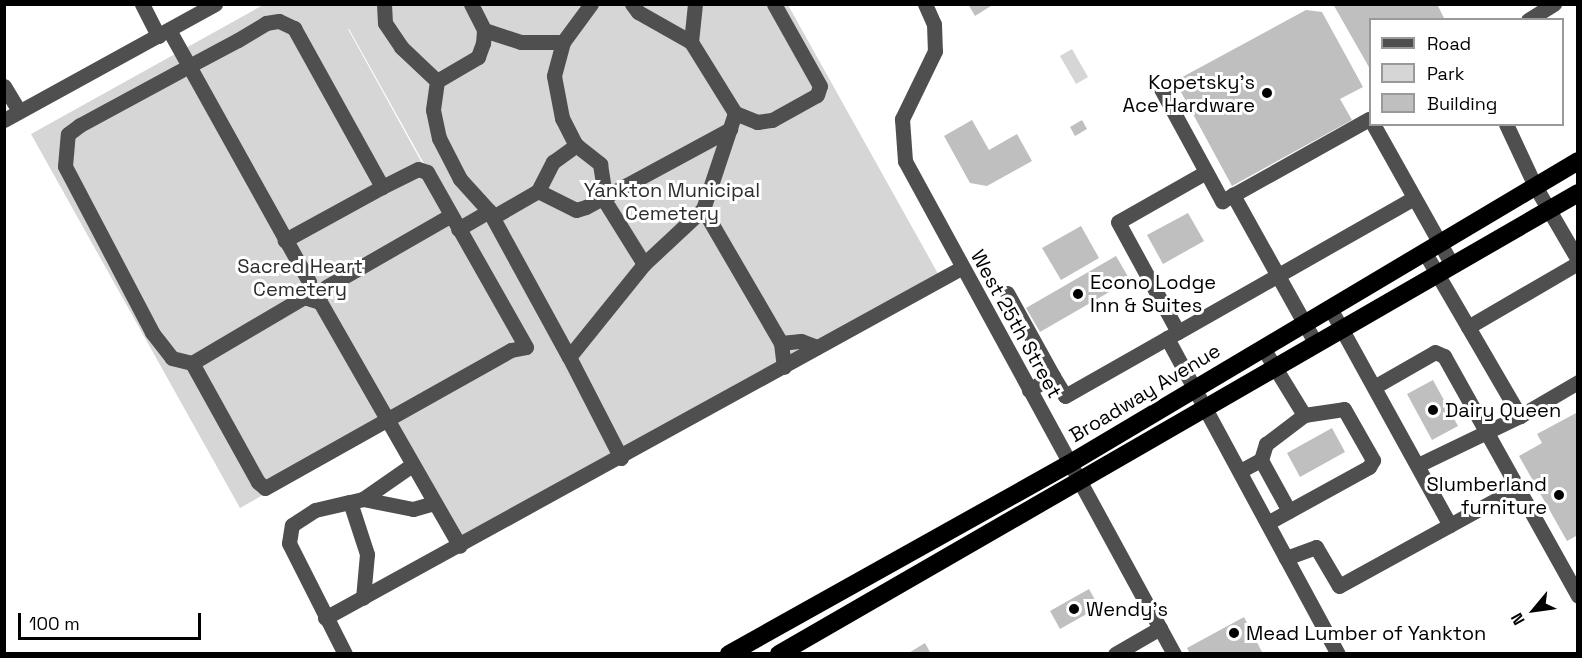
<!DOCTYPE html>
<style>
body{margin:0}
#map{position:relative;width:1582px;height:658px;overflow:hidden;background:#fff;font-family:"Space Grotesk",sans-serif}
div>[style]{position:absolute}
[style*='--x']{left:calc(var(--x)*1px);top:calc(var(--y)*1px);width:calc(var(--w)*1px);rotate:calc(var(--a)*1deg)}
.green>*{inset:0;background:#d6d6d6}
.building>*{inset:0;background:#bfbfbf}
.minor>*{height:15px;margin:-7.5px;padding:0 7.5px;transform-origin:7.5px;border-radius:7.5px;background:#4f4f4f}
.highway>*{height:18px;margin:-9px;padding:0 9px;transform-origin:9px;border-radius:9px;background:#000}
.dots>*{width:16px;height:16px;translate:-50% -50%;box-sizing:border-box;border:3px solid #fff;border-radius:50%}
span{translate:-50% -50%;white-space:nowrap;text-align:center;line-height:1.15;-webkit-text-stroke:6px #fff;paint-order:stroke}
.poi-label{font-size:20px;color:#000}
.right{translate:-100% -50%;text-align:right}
.left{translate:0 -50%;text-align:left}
.park-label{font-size:20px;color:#2d2d2d}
.street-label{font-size:20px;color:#000}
.frame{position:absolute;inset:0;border:6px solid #000;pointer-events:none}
.legend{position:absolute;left:1369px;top:18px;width:195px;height:108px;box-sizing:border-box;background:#fff;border:2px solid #999;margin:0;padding:8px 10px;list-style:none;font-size:18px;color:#000}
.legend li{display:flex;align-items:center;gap:12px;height:30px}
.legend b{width:30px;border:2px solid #999}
.north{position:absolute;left:1504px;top:580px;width:60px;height:60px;-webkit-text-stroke:4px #fff;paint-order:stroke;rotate:241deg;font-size:16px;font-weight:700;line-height:24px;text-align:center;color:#000}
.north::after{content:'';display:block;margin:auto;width:21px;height:27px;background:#000;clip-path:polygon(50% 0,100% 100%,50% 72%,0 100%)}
.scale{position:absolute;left:18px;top:613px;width:183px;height:27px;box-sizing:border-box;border:3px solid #000;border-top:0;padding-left:8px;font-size:18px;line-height:21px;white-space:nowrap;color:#000;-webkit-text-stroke:4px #fff;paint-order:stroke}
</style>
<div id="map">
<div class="green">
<i style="clip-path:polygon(evenodd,263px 5px,788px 5px,941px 279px,460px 546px,389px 424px,240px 508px,31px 134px,263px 5px,348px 29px,349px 29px,442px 196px,427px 172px,348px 29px)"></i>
<i style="clip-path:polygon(1072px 49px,1088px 77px,1076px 84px,1060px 56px)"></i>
</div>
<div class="building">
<i style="clip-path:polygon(968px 4px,994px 4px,975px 16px)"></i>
<i style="clip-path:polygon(1333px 4px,1437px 4px,1445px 20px,1370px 20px,1370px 69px)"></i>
<i style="clip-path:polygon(1306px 10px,1322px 12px,1363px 87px,1340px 99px,1352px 120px,1232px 186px,1175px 81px)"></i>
<i style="clip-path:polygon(972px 120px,989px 150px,1017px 134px,1032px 161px,987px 186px,970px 183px,944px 136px)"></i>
<i style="clip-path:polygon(1082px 120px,1087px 129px,1075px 136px,1070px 127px)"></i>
<i style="clip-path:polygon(1188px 213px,1204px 241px,1163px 264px,1147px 235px)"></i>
<i style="clip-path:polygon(1081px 226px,1099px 258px,1061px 280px,1042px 248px)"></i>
<i style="clip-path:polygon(1116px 256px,1130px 280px,1040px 332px,1026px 308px)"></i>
<i style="clip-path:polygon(1433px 380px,1458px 426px,1432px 440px,1407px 394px)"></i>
<i style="clip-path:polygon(1578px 412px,1578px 535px,1567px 541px,1519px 456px,1542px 443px,1537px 434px)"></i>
<i style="clip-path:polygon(1332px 428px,1345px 452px,1300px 477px,1287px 453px)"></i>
<i style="clip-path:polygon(1089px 589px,1099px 607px,1060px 629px,1050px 611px)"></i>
<i style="clip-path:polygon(1244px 617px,1263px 654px,1190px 654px,1187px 648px)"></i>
<i style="clip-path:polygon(925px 643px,931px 654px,907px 654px)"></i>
</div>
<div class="minor">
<i style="--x:142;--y:4;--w:36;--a:63"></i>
<i style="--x:384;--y:4;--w:19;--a:87"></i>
<i style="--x:385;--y:23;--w:29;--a:56"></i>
<i style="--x:401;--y:47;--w:50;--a:43.4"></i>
<i style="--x:471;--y:4;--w:29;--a:63"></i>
<i style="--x:484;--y:30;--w:13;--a:94"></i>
<i style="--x:483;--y:43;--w:15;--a:110"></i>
<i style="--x:478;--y:57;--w:48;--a:149.7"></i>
<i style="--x:437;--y:81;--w:29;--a:98"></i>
<i style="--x:433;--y:110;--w:29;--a:78"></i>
<i style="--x:439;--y:138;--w:46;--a:62.9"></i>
<i style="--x:460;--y:179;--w:43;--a:47.8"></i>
<i style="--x:489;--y:211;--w:166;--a:61.3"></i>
<i style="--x:632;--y:4;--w:10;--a:53"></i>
<i style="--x:638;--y:12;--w:61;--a:29.5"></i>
<i style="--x:695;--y:4;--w:38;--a:96"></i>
<i style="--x:691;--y:42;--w:84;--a:58.2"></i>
<i style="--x:735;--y:113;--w:101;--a:108.4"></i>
<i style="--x:703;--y:209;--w:155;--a:59.8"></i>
<i style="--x:781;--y:343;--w:24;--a:83"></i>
<i style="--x:925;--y:4;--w:22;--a:66"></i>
<i style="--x:934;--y:24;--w:27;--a:88"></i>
<i style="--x:935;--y:51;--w:76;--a:115.9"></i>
<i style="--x:902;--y:119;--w:42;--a:85.9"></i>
<i style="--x:905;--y:161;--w:562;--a:61.38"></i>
<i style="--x:1528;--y:20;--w:31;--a:-32"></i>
<i style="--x:169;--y:30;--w:288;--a:60.9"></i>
<i style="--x:309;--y:282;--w:16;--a:108"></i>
<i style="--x:304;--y:297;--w:130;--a:149.5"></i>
<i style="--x:192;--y:363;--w:21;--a:-166"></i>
<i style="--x:172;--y:358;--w:33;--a:-128"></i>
<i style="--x:152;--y:332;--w:187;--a:-117.7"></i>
<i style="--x:65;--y:166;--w:32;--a:-85"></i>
<i style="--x:68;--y:134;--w:15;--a:-37"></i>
<i style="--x:80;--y:125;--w:124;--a:-28.4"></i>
<i style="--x:189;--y:66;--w:55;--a:-28"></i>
<i style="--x:238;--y:40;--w:33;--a:-31"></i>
<i style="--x:266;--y:23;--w:13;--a:-9"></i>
<i style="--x:279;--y:21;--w:17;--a:25"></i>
<i style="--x:294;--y:28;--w:182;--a:61"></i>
<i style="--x:382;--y:187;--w:111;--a:151.3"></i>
<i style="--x:484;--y:30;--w:39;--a:18"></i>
<i style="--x:521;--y:42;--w:42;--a:0"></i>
<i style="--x:563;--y:42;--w:47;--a:-53.6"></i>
<i style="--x:563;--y:42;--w:35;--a:105"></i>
<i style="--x:554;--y:76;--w:43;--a:79.2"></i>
<i style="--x:562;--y:118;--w:30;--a:63"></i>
<i style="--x:576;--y:145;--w:31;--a:38"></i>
<i style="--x:600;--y:164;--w:39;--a:81"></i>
<i style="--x:606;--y:203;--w:72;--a:58.1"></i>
<i style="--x:4;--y:86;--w:29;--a:59"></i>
<i style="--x:1161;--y:89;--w:128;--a:61.4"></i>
<i style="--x:1222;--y:201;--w:13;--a:-29"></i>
<i style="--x:735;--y:113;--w:24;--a:22"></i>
<i style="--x:757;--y:122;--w:15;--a:-8"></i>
<i style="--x:772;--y:120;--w:51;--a:-29.1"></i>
<i style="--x:817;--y:95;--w:9;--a:-72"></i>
<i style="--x:820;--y:86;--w:94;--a:-119.3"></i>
<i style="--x:4;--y:120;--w:241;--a:-28.8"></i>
<i style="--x:1373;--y:124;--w:162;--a:60.7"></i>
<i style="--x:1506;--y:124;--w:68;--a:64.9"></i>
<i style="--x:1535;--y:186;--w:86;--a:59.8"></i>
<i style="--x:1206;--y:172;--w:101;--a:150.4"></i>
<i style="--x:1118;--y:222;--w:125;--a:61.4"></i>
<i style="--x:1178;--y:332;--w:271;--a:-29.6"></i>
<i style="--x:538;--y:191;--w:42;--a:26.6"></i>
<i style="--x:576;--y:210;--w:10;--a:-17"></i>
<i style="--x:586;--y:207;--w:164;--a:-28.4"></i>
<i style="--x:493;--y:217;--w:52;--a:-30"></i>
<i style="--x:538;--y:191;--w:33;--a:-63"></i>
<i style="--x:553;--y:162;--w:29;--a:-36"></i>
<i style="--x:458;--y:229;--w:36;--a:-30"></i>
<i style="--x:1425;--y:253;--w:189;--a:59.8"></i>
<i style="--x:326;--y:287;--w:144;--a:-29.9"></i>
<i style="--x:1007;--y:293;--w:95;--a:61"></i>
<i style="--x:1053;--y:376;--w:28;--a:150"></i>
<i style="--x:304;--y:297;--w:17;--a:17"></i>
<i style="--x:320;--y:302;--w:281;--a:60.2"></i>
<i style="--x:1330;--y:308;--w:248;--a:61.1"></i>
<i style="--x:1468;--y:327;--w:127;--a:-30.2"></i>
<i style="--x:1178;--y:332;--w:13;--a:151"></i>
<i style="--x:1167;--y:338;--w:250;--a:61.6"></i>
<i style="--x:1286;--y:558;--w:32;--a:-20"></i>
<i style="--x:1316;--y:547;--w:45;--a:59.5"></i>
<i style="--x:1339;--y:586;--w:203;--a:-28.8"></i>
<i style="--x:781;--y:343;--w:20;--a:-6"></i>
<i style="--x:801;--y:341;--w:17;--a:21"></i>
<i style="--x:1316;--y:344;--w:171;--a:-119.1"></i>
<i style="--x:1233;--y:195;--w:156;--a:-29.2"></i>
<i style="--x:1263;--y:348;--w:79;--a:58.5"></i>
<i style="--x:1304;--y:415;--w:40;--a:-8.5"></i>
<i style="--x:1344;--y:409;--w:59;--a:60.4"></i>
<i style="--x:1373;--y:460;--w:8;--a:120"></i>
<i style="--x:1369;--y:467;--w:116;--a:151.2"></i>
<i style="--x:192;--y:363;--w:136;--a:61"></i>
<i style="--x:258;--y:482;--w:9;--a:41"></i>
<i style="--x:265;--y:488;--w:282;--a:-29.3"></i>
<i style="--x:511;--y:350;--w:15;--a:-11"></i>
<i style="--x:526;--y:347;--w:201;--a:-119.5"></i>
<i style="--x:427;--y:172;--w:9;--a:-162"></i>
<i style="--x:418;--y:169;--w:40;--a:153.4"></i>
<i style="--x:1053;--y:376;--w:23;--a:59"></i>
<i style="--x:1065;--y:396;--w:117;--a:-29.6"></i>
<i style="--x:1374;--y:387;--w:70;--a:-29.8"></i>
<i style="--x:1435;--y:352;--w:10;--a:24"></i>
<i style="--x:1444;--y:356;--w:275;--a:60.8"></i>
<i style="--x:621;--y:458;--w:114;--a:-117.2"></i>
<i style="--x:569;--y:357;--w:119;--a:-51.1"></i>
<i style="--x:644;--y:264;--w:81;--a:-43"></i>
<i style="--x:1261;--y:460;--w:17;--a:-73"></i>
<i style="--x:1266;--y:444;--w:48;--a:-37.3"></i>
<i style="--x:1418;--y:465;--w:113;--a:-25.7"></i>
<i style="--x:1520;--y:416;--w:67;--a:-30.4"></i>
<i style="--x:1240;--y:471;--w:24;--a:-28"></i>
<i style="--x:1261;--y:460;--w:58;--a:61.2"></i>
<i style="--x:363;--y:499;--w:51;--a:11.3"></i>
<i style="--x:413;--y:509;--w:22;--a:-16"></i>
<i style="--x:350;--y:502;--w:13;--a:-13"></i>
<i style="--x:363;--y:499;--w:60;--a:-34.8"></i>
<i style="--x:1286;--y:558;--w:109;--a:61.6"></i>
<i style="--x:325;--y:618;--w:726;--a:-28.82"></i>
<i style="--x:345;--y:654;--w:124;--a:-116.8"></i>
<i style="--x:289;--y:543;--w:18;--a:-81"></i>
<i style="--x:292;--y:525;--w:27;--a:-33"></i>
<i style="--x:315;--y:510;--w:36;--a:-13"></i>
<i style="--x:350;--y:502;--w:55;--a:71.9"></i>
<i style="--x:367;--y:554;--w:44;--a:95.2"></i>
<i style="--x:1115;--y:654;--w:52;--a:-30"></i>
</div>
<div class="highway">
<i style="--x:729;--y:654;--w:389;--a:-29.2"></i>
<i style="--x:1069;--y:464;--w:592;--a:-30.76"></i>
<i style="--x:779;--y:654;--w:922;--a:-29.98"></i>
</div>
<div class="dots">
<i style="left:1267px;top:93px;background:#000"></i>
<i style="left:1078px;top:294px;background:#000"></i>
<i style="left:1433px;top:410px;background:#000"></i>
<i style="left:1559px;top:495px;background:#000"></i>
<i style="left:1074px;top:609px;background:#000"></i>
<i style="left:1234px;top:633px;background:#000"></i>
</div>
<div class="poi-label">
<span class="right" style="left:1255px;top:94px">Kopetsky's<br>Ace Hardware</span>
<span class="left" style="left:1090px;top:294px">Econo Lodge<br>Inn &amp; Suites</span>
<span class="left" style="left:1445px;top:410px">Dairy Queen</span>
<span class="right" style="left:1547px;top:496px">Slumberland<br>furniture</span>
<span class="left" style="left:1086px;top:609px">Wendy's</span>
<span class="left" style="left:1246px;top:633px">Mead Lumber of Yankton</span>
</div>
<div class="park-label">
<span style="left:672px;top:202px">Yankton Municipal<br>Cemetery</span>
<span style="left:300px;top:278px">Sacred Heart<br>Cemetery</span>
</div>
<div class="street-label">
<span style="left:1016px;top:324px;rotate:61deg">West 25th Street</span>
<span style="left:1145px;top:393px;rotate:-31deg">Broadway Avenue</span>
</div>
<div class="frame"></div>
<ul class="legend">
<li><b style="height:8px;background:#4f4f4f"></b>Road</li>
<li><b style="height:16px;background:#d6d6d6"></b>Park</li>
<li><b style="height:16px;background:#bfbfbf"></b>Building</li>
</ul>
<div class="north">N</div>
<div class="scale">100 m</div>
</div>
